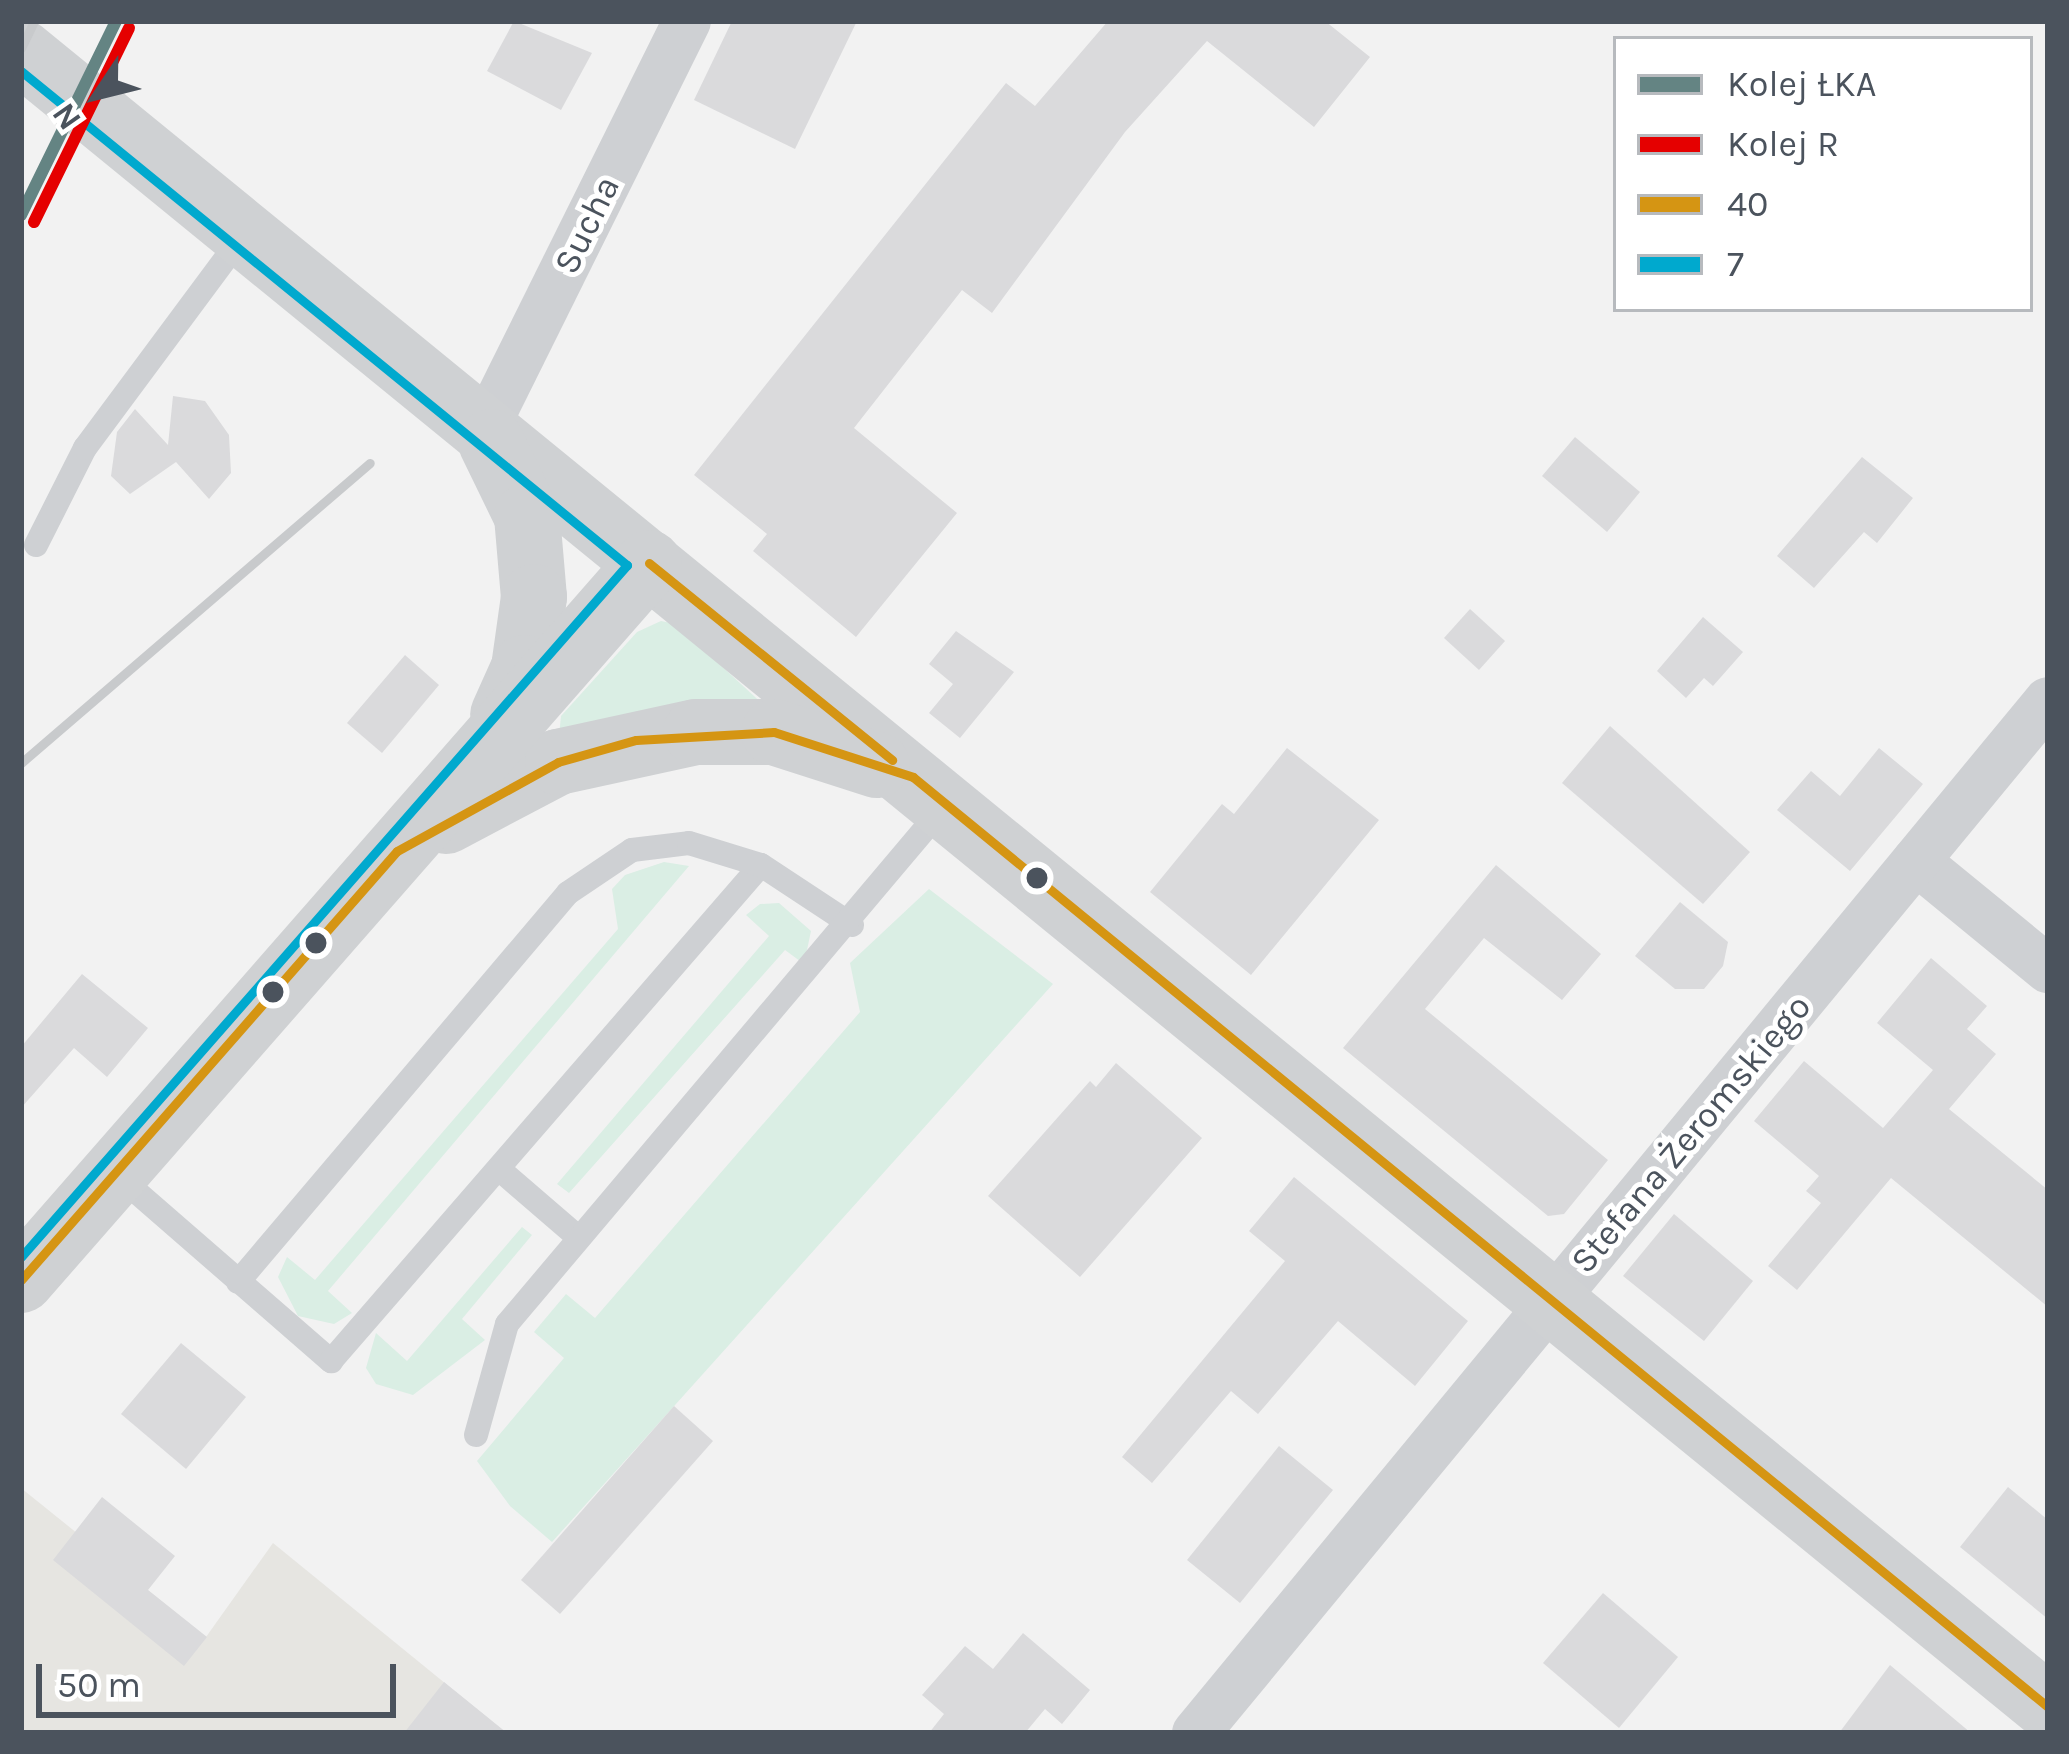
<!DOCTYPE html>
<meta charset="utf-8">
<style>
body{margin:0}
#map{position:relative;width:2069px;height:1754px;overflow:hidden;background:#f2f2f2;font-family:Karla,sans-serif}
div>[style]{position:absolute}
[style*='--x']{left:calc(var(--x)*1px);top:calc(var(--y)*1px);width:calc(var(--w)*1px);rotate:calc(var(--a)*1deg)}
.commercial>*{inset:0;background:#e6e5e1}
.green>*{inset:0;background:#daeee4}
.building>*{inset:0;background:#dadadc}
.lane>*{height:24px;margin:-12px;padding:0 12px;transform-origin:12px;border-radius:12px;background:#ced0d3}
.street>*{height:48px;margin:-24px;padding:0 24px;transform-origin:24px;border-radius:24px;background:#ced0d3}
.secondary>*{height:66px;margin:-33px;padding:0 33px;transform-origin:33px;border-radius:33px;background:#cfd1d3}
.rail>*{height:9px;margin:-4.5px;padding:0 4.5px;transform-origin:4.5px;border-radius:4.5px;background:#c8cacc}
.bus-1>*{height:9px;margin:-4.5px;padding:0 4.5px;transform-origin:4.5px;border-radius:4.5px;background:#d59513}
.bus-2>*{height:9px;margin:-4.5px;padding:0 4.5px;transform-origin:4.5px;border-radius:4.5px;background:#00a9ce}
.rail-1>*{height:12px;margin:-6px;padding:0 6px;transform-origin:6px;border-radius:6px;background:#648483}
.rail-2>*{height:12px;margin:-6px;padding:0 6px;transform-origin:6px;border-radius:6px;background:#e50000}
.dots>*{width:33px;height:33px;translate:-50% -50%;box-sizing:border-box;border:6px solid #fff;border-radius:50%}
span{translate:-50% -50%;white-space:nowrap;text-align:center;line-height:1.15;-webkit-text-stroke:10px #fff;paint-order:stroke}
.street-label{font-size:36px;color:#4b535d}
.frame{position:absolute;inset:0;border:24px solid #4b535d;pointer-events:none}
.legend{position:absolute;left:1613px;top:36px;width:420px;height:276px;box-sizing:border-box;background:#fff;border:3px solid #b7babe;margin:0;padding:15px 21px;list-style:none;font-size:36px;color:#4b535d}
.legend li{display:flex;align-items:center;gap:24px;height:60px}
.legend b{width:60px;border:3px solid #b7babe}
.north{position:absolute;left:36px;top:36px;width:120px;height:120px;-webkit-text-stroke:9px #fff;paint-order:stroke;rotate:235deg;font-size:33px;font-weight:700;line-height:48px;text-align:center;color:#4b535d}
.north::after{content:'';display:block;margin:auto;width:42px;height:54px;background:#4b535d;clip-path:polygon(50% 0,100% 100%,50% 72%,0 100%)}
.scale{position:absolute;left:36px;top:1664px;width:360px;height:54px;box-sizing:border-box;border:6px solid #4b535d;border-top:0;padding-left:15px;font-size:36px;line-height:42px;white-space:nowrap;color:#4b535d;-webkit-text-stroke:9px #fff;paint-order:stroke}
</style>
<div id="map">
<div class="commercial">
<i style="clip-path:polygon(21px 1488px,206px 1637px,273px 1543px,489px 1719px,478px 1733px,21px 1733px)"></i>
</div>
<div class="green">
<i style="clip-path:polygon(661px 621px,676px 624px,767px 708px,559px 736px,561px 716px,637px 632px)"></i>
<i style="clip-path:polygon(664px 862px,689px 866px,328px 1291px,352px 1313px,334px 1324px,298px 1316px,278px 1277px,287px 1257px,315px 1280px,618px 929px,612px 889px,625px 875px)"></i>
<i style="clip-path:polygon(929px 889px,1053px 984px,552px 1542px,510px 1506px,477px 1461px,564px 1358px,534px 1332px,566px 1294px,595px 1318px,860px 1012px,850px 963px)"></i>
<i style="clip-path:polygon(779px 903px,811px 931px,804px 964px,785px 950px,569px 1193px,557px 1184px,769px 936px,746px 915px,760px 904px)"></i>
<i style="clip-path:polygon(522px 1227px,532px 1235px,462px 1319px,485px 1340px,413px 1395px,376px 1384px,366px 1368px,376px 1333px,407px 1361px)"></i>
</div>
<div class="building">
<i style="clip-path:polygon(514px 21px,592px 53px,561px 110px,487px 71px)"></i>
<i style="clip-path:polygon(732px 21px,857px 21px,795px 149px,694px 100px)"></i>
<i style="clip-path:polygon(1108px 21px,1325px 21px,1370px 57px,1314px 127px,1207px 41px,1125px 132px,992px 313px,962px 290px,854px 428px,957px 513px,856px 637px,753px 551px,767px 534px,694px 475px,1006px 83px,1035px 106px)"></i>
<i style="clip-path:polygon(173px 396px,205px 401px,229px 435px,231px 473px,209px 499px,176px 462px,130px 494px,111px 476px,117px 432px,135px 409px,168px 445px)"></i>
<i style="clip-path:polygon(1575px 437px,1640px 492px,1607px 532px,1542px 476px)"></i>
<i style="clip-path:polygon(1862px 457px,1913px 498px,1877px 543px,1864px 532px,1814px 588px,1777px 556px)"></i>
<i style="clip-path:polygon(1470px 609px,1505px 641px,1479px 670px,1444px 638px)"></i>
<i style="clip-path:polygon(1703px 617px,1743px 652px,1713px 686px,1704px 678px,1686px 698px,1657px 671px)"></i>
<i style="clip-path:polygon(956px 631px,1014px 672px,960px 738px,929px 713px,953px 684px,929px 664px)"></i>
<i style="clip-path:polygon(405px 655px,439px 685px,382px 753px,347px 723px)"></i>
<i style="clip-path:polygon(1610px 726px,1750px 852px,1703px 904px,1562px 783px)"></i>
<i style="clip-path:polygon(1287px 748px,1379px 820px,1251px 975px,1150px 892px,1222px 804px,1234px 814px)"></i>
<i style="clip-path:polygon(1879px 748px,1923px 784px,1850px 871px,1777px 810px,1811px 771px,1840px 796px)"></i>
<i style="clip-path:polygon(1496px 865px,1601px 954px,1562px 1000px,1484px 938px,1425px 1009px,1608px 1160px,1564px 1214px,1548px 1216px,1343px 1048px)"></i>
<i style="clip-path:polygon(1680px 902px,1728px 942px,1723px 966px,1704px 989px,1675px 989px,1635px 956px)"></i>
<i style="clip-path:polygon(1931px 958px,1987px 1006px,1967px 1029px,1996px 1054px,1949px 1109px,2048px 1190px,2048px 1307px,1891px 1178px,1797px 1290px,1768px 1266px,1821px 1203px,1806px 1191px,1819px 1176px,1754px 1121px,1804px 1061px,1883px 1128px,1933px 1070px,1877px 1023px)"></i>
<i style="clip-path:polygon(82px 974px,148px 1028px,107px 1077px,74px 1048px,21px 1108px,21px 1047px)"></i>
<i style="clip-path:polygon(1116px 1063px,1202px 1138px,1080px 1277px,988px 1196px,1090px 1081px,1096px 1087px)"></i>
<i style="clip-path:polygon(1294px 1177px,1468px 1321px,1415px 1386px,1338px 1321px,1258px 1414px,1231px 1391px,1152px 1483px,1122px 1457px,1285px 1261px,1249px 1231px)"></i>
<i style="clip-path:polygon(1674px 1214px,1753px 1281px,1704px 1341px,1623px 1276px)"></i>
<i style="clip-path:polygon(181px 1343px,246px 1397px,186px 1469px,121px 1414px)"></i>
<i style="clip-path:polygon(674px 1406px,713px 1441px,560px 1614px,521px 1580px)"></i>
<i style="clip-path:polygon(1279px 1446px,1333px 1490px,1240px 1603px,1187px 1560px)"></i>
<i style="clip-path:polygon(2008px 1487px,2048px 1520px,2048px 1619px,1960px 1547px)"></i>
<i style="clip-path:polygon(102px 1497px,175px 1556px,148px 1590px,207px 1637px,184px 1666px,53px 1560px)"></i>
<i style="clip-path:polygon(1603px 1593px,1678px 1657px,1619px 1728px,1543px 1663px)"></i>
<i style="clip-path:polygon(1023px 1633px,1090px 1690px,1062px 1724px,1045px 1709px,1025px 1733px,929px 1733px,944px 1714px,922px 1695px,965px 1646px,993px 1669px)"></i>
<i style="clip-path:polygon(1890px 1665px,1971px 1733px,1839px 1733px)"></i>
<i style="clip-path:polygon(444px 1682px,507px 1733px,404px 1733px)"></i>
</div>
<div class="lane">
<i style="--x:36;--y:545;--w:109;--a:-63.2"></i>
<i style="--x:85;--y:448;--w:267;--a:-53.4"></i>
<i style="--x:500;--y:1170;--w:104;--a:40.7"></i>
<i style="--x:117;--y:1175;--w:284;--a:41"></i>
<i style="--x:331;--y:1361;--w:656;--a:-49.08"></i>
<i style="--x:238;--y:1282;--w:510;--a:-49.69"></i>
<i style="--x:568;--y:893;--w:77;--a:-33.9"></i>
<i style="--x:632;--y:850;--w:57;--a:-7"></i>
<i style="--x:689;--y:843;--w:75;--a:17"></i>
<i style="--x:761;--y:865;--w:109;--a:33.4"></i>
<i style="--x:476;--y:1435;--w:115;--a:-74.4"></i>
<i style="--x:507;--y:1324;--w:673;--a:-49.82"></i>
</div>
<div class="street">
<i style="--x:485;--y:428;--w:454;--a:-63.6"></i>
<i style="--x:1916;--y:861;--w:171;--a:39.3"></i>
<i style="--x:1196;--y:1733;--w:1338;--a:-50.46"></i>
</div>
<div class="secondary">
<i style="--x:21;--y:52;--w:2617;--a:39.23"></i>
<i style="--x:491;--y:442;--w:82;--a:64.1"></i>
<i style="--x:527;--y:516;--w:81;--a:85.1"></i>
<i style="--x:534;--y:597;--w:72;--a:98"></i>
<i style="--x:524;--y:668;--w:51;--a:114.1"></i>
<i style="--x:446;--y:821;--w:127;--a:-27.8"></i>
<i style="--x:558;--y:762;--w:141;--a:-12.3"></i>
<i style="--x:696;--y:732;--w:78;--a:0"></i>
<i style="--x:774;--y:732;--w:108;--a:17.8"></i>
<i style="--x:21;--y:1280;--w:953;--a:-48.79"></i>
</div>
<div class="rail">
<i style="--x:21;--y:48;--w:30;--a:-64"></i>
<i style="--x:21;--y:763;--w:460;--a:-40.7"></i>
</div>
<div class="bus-1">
<i style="--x:649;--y:563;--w:313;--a:39"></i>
<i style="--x:21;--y:1280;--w:570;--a:-48.77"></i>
<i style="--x:397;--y:851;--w:184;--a:-28.9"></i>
<i style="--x:558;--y:762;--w:81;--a:-15.8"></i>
<i style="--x:636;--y:740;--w:138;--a:-3.3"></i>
<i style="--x:774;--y:732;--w:146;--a:17.9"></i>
<i style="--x:913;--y:777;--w:1467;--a:39.33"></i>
</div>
<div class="bus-2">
<i style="--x:21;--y:71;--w:782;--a:39.19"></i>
<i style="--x:627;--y:565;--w:920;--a:131.21"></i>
</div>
<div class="rail-1">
<i style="--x:21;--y:215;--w:216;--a:-63.9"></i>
</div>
<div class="rail-2">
<i style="--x:34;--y:222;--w:216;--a:-63.9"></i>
</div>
<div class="dots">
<i style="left:1037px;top:878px;background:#4b535d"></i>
<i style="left:316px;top:943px;background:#4b535d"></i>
<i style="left:273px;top:992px;background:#4b535d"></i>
</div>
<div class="street-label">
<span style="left:587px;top:225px;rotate:-64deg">Sucha</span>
<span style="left:1691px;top:1134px;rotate:-50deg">Stefana Żeromskiego</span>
</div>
<div class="frame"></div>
<ul class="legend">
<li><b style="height:15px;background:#648483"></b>Kolej ŁKA</li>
<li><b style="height:15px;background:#e50000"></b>Kolej R</li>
<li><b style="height:15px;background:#d59513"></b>40</li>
<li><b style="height:15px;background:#00a9ce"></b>7</li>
</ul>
<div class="north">N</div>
<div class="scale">50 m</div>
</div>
